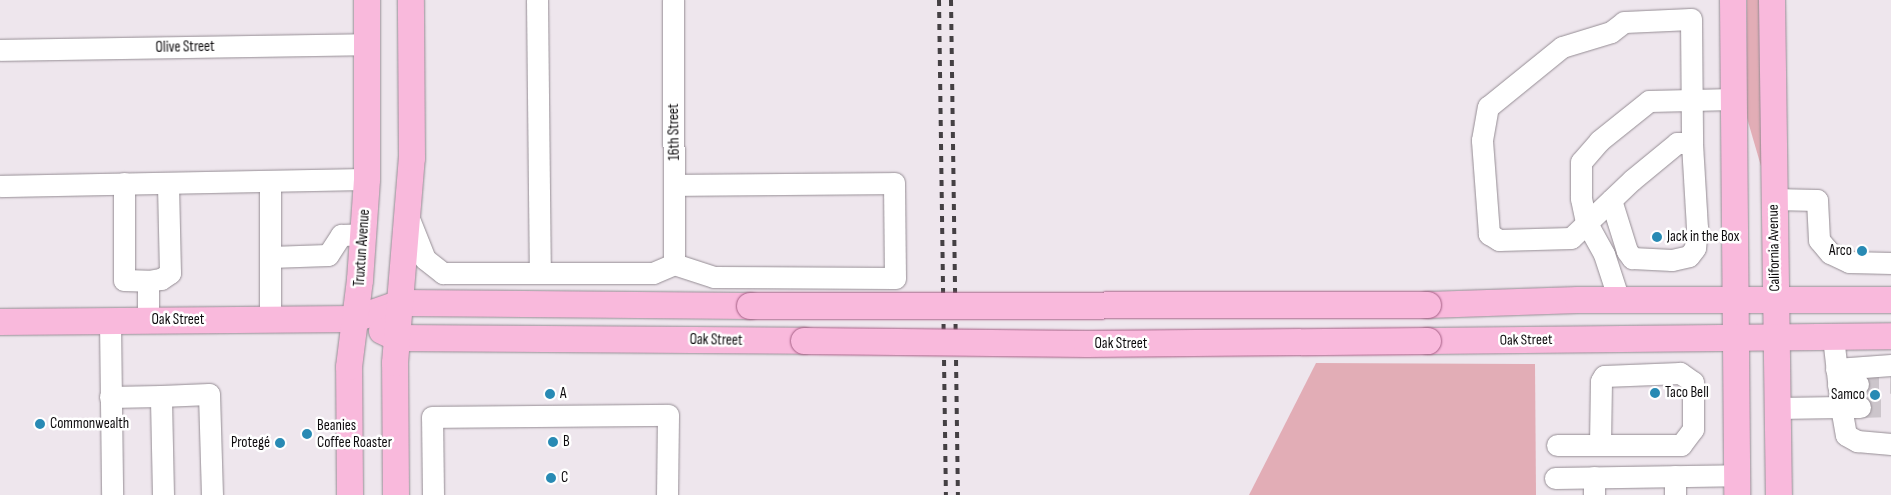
<!DOCTYPE html>
<meta charset="utf-8">
<style>
body{margin:0}
#map{position:relative;width:1891px;height:495px;overflow:hidden;background:#eee6ed;font-family:"Sofia Sans Condensed",sans-serif}
div>[style]{position:absolute}
[style*='--x']{left:calc(var(--x)*1px);top:calc(var(--y)*1px);width:calc(var(--w)*1px);rotate:calc(var(--a)*1deg)}
.green>*{inset:0;background:#e2adb6}
.minor-tunnel>*{height:21px;margin-top:-10.5px;transform-origin:0;background:repeating-linear-gradient(90deg,#ccc5cb 0 21px,transparent 0 32px)}
.roads{filter:drop-shadow(0 0 1px #958d94) drop-shadow(0 0 1px #958d94)}
.minor>*{height:21px;margin:-10.5px;padding:0 10.5px;transform-origin:10.5px;border-radius:10.5px;background:#fff}
.major>*{height:26px;margin:-13px;padding:0 13px;transform-origin:13px;border-radius:13px;background:#f9b9dc}
.rail>*{height:4px;margin-top:-2px;transform-origin:0;background:repeating-linear-gradient(90deg,#444043 0 6px,transparent 0 12px)}
.bridges{filter:drop-shadow(0 0 1px #a45e84) drop-shadow(0 0 1px #a45e84)}
.major-bridge>*{height:26px;margin:-13px;padding:0 13px;transform-origin:13px;border-radius:13px;background:#f9b9dc}
.dots>*{width:14px;height:14px;translate:-50% -50%;box-sizing:border-box;border:2px solid #fff;border-radius:50%}
span{translate:-50% -50%;white-space:nowrap;text-align:center;line-height:1.15;-webkit-text-stroke:5px #fff;paint-order:stroke}
.street-label{font-size:15px;color:#0d0b0d}
.poi-label{font-size:15px;color:#0d0b0d}
.left{translate:0 -50%;text-align:left}
.right{translate:-100% -50%;text-align:right}
</style>
<div id="map">
<div class="green">
<i style="clip-path:polygon(1747px 0,1761px 0,1763px 173px,1747px 118px)"></i>
<i style="clip-path:polygon(1316px 363px,1535px 364px,1536px 495px,1249px 495px)"></i>
</div>
<div class="minor-tunnel">
<i style="--x:1858;--y:384;--w:33;--a:-2"></i>
<i style="--x:1860;--y:407;--w:31;--a:-2"></i>
</div>
<div class="roads">
<div class="minor">
<i style="--x:537;--y:0;--w:273;--a:89.4"></i>
<i style="--x:673;--y:0;--w:264;--a:89.8"></i>
<i style="--x:1691;--y:19;--w:124;--a:89.5"></i>
<i style="--x:1692;--y:143;--w:15;--a:180"></i>
<i style="--x:1677;--y:143;--w:58;--a:140.6"></i>
<i style="--x:1632;--y:180;--w:84;--a:136.4"></i>
<i style="--x:1571;--y:238;--w:72;--a:178.4"></i>
<i style="--x:1499;--y:240;--w:12;--a:-149"></i>
<i style="--x:1489;--y:234;--w:94;--a:-94.3"></i>
<i style="--x:1482;--y:140;--w:34;--a:-80"></i>
<i style="--x:1488;--y:107;--w:95;--a:-39"></i>
<i style="--x:1562;--y:47;--w:51;--a:-17"></i>
<i style="--x:1611;--y:32;--w:16;--a:-38"></i>
<i style="--x:1624;--y:22;--w:67;--a:-2.6"></i>
<i style="--x:0;--y:50;--w:369;--a:-0.9"></i>
<i style="--x:124;--y:183;--w:97;--a:90"></i>
<i style="--x:124;--y:280;--w:24;--a:2"></i>
<i style="--x:148;--y:281;--w:13;--a:-9"></i>
<i style="--x:161;--y:279;--w:11;--a:-34"></i>
<i style="--x:170;--y:273;--w:90;--a:-91.3"></i>
<i style="--x:0;--y:186;--w:367;--a:-1.1"></i>
<i style="--x:1773;--y:199;--w:44;--a:1.3"></i>
<i style="--x:1817;--y:200;--w:40;--a:87.1"></i>
<i style="--x:1819;--y:240;--w:17;--a:50"></i>
<i style="--x:1830;--y:253;--w:21;--a:25"></i>
<i style="--x:1849;--y:262;--w:42;--a:1.4"></i>
<i style="--x:1611;--y:200;--w:53;--a:72.6"></i>
<i style="--x:1627;--y:251;--w:9;--a:54"></i>
<i style="--x:1632;--y:258;--w:40;--a:2.9"></i>
<i style="--x:1672;--y:260;--w:17;--a:-13"></i>
<i style="--x:1689;--y:256;--w:10;--a:-53"></i>
<i style="--x:1695;--y:248;--w:20;--a:-84"></i>
<i style="--x:1697;--y:228;--w:85;--a:-93.4"></i>
<i style="--x:409;--y:219;--w:43;--a:68.2"></i>
<i style="--x:425;--y:259;--w:23;--a:38"></i>
<i style="--x:443;--y:273;--w:210;--a:0"></i>
<i style="--x:653;--y:273;--w:23;--a:-23"></i>
<i style="--x:674;--y:264;--w:42;--a:18"></i>
<i style="--x:714;--y:277;--w:181;--a:0.3"></i>
<i style="--x:895;--y:278;--w:95;--a:-90.6"></i>
<i style="--x:894;--y:183;--w:219;--a:179.5"></i>
<i style="--x:270;--y:257;--w:58;--a:-2"></i>
<i style="--x:328;--y:255;--w:24;--a:-57"></i>
<i style="--x:341;--y:235;--w:23;--a:-2"></i>
<i style="--x:148;--y:281;--w:39;--a:90"></i>
<i style="--x:1619;--y:300;--w:48;--a:-108.1"></i>
<i style="--x:1604;--y:254;--w:37;--a:-119"></i>
<i style="--x:1586;--y:222;--w:25;--a:-102"></i>
<i style="--x:1581;--y:198;--w:36;--a:-90"></i>
<i style="--x:1581;--y:162;--w:28;--a:-49"></i>
<i style="--x:1599;--y:141;--w:64;--a:-38.7"></i>
<i style="--x:1649;--y:101;--w:85;--a:-1.3"></i>
<i style="--x:270;--y:320;--w:139;--a:-90"></i>
<i style="--x:110;--y:321;--w:174;--a:89.3"></i>
<i style="--x:1836;--y:369;--w:55;--a:-4.2"></i>
<i style="--x:1838;--y:385;--w:20;--a:-3"></i>
<i style="--x:110;--y:397;--w:51;--a:-1.1"></i>
<i style="--x:1860;--y:407;--w:19;--a:180"></i>
<i style="--x:1841;--y:407;--w:28;--a:80"></i>
<i style="--x:1846;--y:435;--w:13;--a:29"></i>
<i style="--x:1857;--y:441;--w:34;--a:5"></i>
<i style="--x:1777;--y:408;--w:64;--a:-0.9"></i>
<i style="--x:1841;--y:407;--w:70;--a:-96.5"></i>
<i style="--x:1557;--y:445;--w:124;--a:0"></i>
<i style="--x:1681;--y:445;--w:20;--a:-53"></i>
<i style="--x:1693;--y:429;--w:47;--a:-90"></i>
<i style="--x:1693;--y:382;--w:16;--a:-145"></i>
<i style="--x:1680;--y:373;--w:76;--a:177.7"></i>
<i style="--x:1604;--y:376;--w:6;--a:121"></i>
<i style="--x:1601;--y:381;--w:64;--a:90.9"></i>
<i style="--x:1675;--y:476;--w:19;--a:90"></i>
<i style="--x:1555;--y:478;--w:182;--a:-0.9"></i>
<i style="--x:163;--y:495;--w:99;--a:-91.2"></i>
<i style="--x:161;--y:396;--w:48;--a:-2.4"></i>
<i style="--x:209;--y:394;--w:101;--a:88.3"></i>
<i style="--x:433;--y:495;--w:78;--a:-90.7"></i>
<i style="--x:432;--y:417;--w:236;--a:-0.5"></i>
<i style="--x:668;--y:415;--w:80;--a:90.7"></i>
<i style="--x:1594;--y:495;--w:18;--a:-90"></i>
</div>
<div class="major">
<i style="--x:1733;--y:0;--w:495;--a:89.5"></i>
<i style="--x:1772;--y:0;--w:495;--a:89.2"></i>
<i style="--x:1428;--y:305;--w:150;--a:-1.9"></i>
<i style="--x:1578;--y:300;--w:313;--a:0"></i>
<i style="--x:0;--y:322;--w:355;--a:-0.5"></i>
<i style="--x:355;--y:319;--w:49;--a:-19.2"></i>
<i style="--x:401;--y:303;--w:349;--a:0.5"></i>
<i style="--x:382;--y:331;--w:17;--a:25"></i>
<i style="--x:397;--y:338;--w:407;--a:0.4"></i>
<i style="--x:1428;--y:341;--w:463;--a:-0.6"></i>
<i style="--x:350;--y:495;--w:128;--a:-90.4"></i>
<i style="--x:349;--y:367;--w:88;--a:-82.8"></i>
<i style="--x:360;--y:280;--w:101;--a:-86"></i>
<i style="--x:367;--y:179;--w:179;--a:-90"></i>
<i style="--x:396;--y:495;--w:132;--a:-90.4"></i>
<i style="--x:395;--y:363;--w:206;--a:-85.3"></i>
<i style="--x:412;--y:158;--w:158;--a:-90.4"></i>
</div>
</div>
<div class="rail">
<i style="--x:939;--y:0;--w:495;--a:89.2"></i>
<i style="--x:951;--y:0;--w:495;--a:89.2"></i>
</div>
<div class="bridges">
<div class="major-bridge">
<i style="--x:750;--y:306;--w:678;--a:-0.08"></i>
<i style="--x:804;--y:341;--w:283;--a:0.6"></i>
<i style="--x:1087;--y:344;--w:341;--a:-0.5"></i>
</div>
</div>
<div class="dots">
<i style="left:1657px;top:237px;background:#288ab4"></i>
<i style="left:1862px;top:251px;background:#288ab4"></i>
<i style="left:1655px;top:393px;background:#288ab4"></i>
<i style="left:550px;top:394px;background:#288ab4"></i>
<i style="left:1875px;top:395px;background:#288ab4"></i>
<i style="left:40px;top:424px;background:#288ab4"></i>
<i style="left:307px;top:434px;background:#288ab4"></i>
<i style="left:553px;top:442px;background:#288ab4"></i>
<i style="left:280px;top:443px;background:#288ab4"></i>
<i style="left:551px;top:478px;background:#288ab4"></i>
</div>
<div class="street-label">
<span style="left:185px;top:47px;rotate:-1deg">Olive Street</span>
<span style="left:674px;top:132px;rotate:-91deg">16th Street</span>
<span style="left:362px;top:248px;rotate:-86deg">Truxtun Avenue</span>
<span style="left:1774px;top:248px;rotate:-91deg">California Avenue</span>
<span style="left:178px;top:320px">Oak Street</span>
<span style="left:716px;top:340px;rotate:1deg">Oak Street</span>
<span style="left:1526px;top:340px;rotate:-1deg">Oak Street</span>
<span style="left:1121px;top:344px">Oak Street</span>
</div>
<div class="poi-label">
<span class="left" style="left:1667px;top:237px">Jack in the Box</span>
<span class="right" style="left:1852px;top:251px">Arco</span>
<span class="left" style="left:1665px;top:393px">Taco Bell</span>
<span class="left" style="left:560px;top:394px">A</span>
<span class="right" style="left:1865px;top:395px">Samco</span>
<span class="left" style="left:50px;top:424px">Commonwealth</span>
<span class="left" style="left:317px;top:434px">Beanies<br>Coffee Roaster</span>
<span class="left" style="left:563px;top:442px">B</span>
<span class="right" style="left:270px;top:443px">Protegé</span>
<span class="left" style="left:561px;top:478px">C</span>
</div>
</div>
